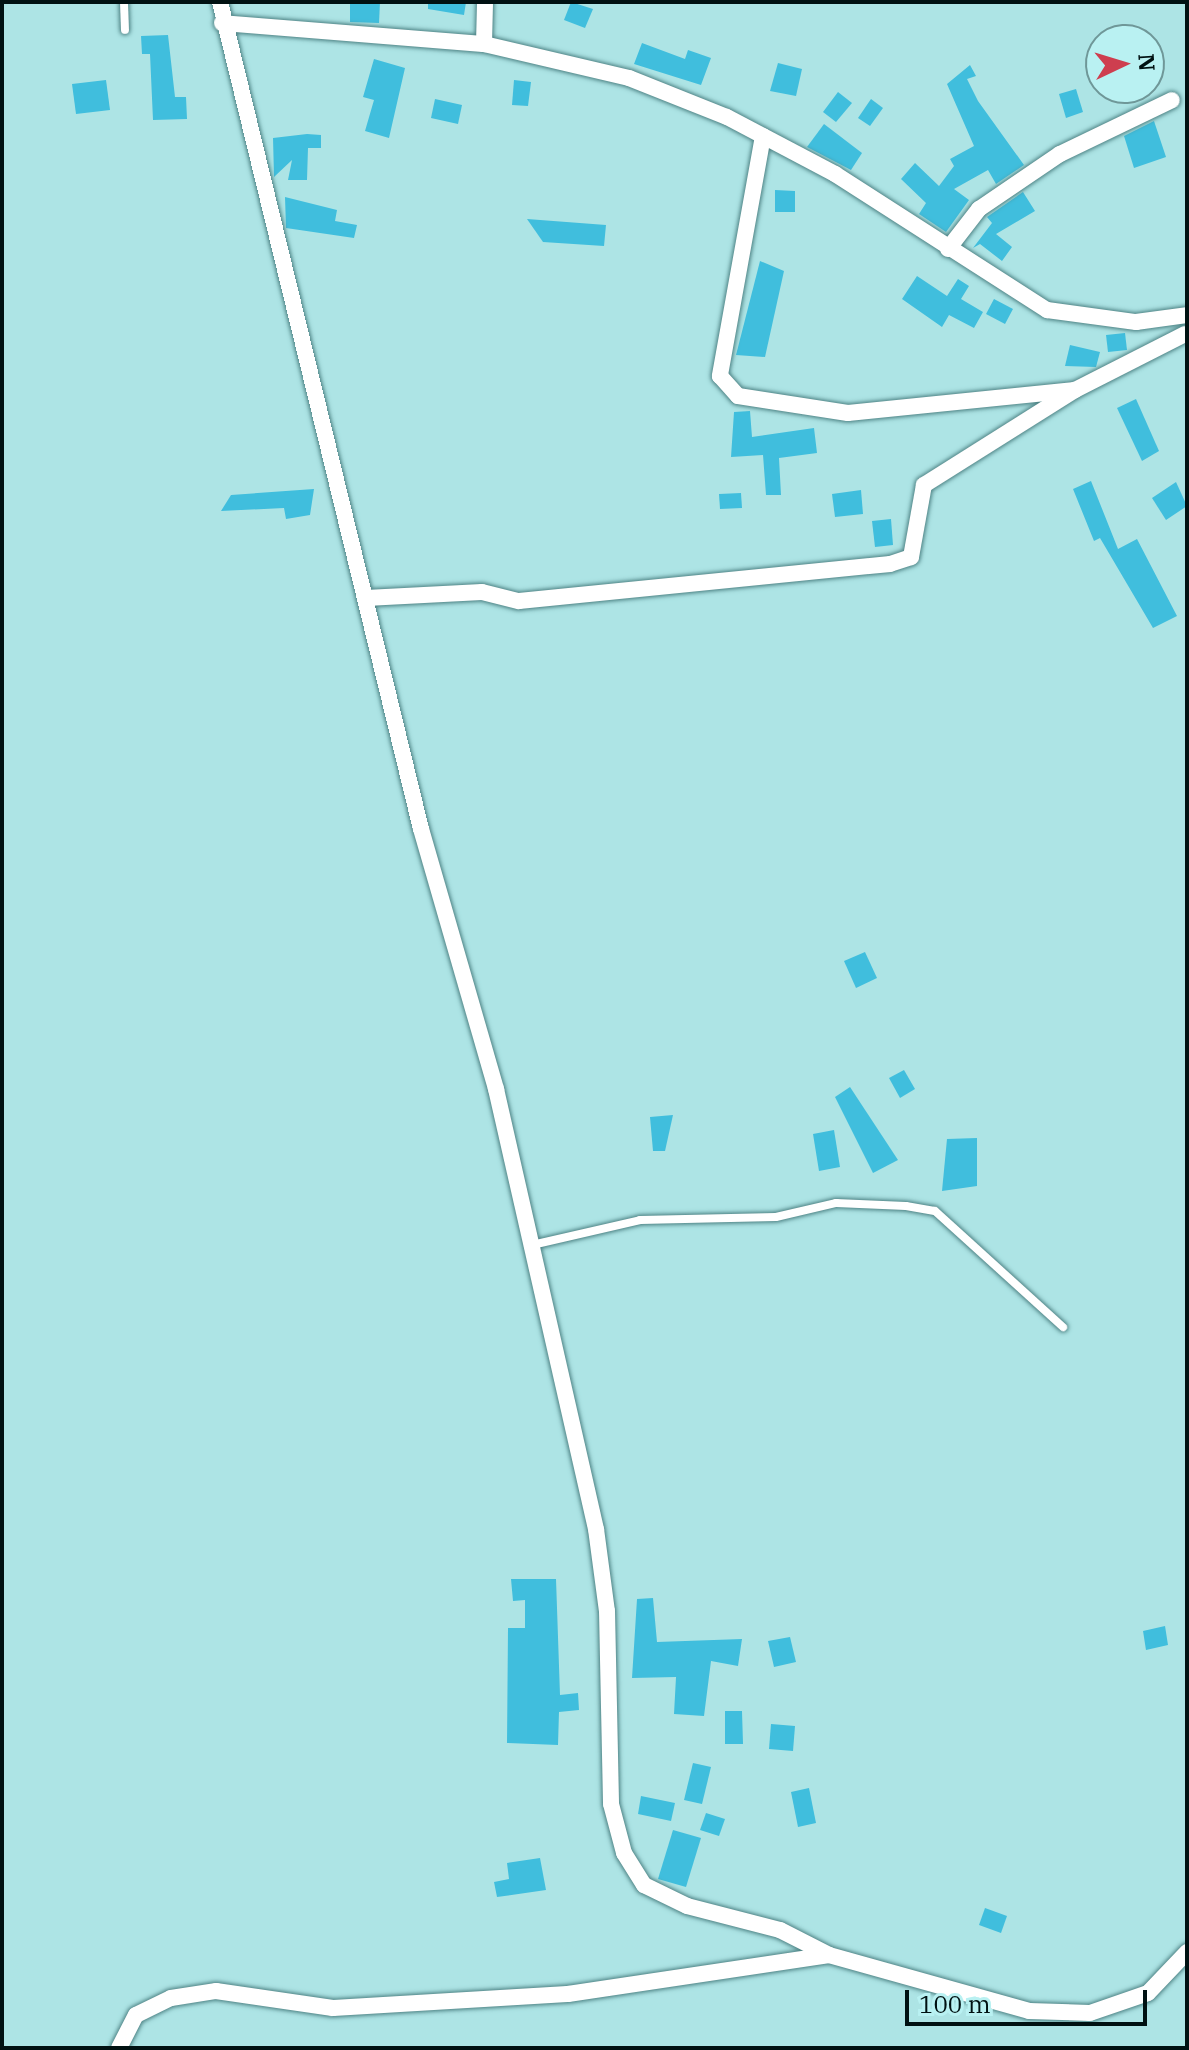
<!DOCTYPE html>
<style>
body{margin:0}
#map{position:relative;width:1189px;height:2050px;overflow:hidden;background:#ade4e5;font-family:"IBM Plex Serif",serif}
div>[style]{position:absolute}
[style*='--x']{left:calc(var(--x)*1px);top:calc(var(--y)*1px);width:calc(var(--w)*1px);rotate:calc(var(--a)*1deg)}
.building>*{inset:0;background:#40bedd}
.roads{filter:drop-shadow(0 0 2px #4e8385) drop-shadow(0 0 2px #4e8385)}
.lane>*{height:8px;margin:-4px;padding:0 4px;transform-origin:4px;border-radius:4px;background:#fff}
.street>*{height:16px;margin:-8px;padding:0 8px;transform-origin:8px;border-radius:8px;background:#fff}
span{translate:-50% -50%;white-space:nowrap;text-align:center;line-height:1.15;-webkit-text-stroke:7px #b9f1f2;paint-order:stroke}
.frame{position:absolute;inset:0;border:4px solid #001112;pointer-events:none}
.north{position:absolute;left:1085px;top:24px;width:80px;height:80px;box-sizing:border-box;background:#b9f1f2;border:2px solid #6f9798;border-radius:50%;rotate:86deg;font-size:22px;font-weight:700;line-height:32px;text-align:center;color:#001112}
.north::after{content:'';display:block;margin:auto;width:28px;height:36px;background:#ce3e4f;clip-path:polygon(50% 0,100% 100%,50% 72%,0 100%)}
.scale{position:absolute;left:905px;top:1990px;width:242px;height:36px;box-sizing:border-box;border:4px solid #001112;border-top:0;padding-left:10px;font-size:24px;line-height:28px;white-space:nowrap;color:#001112;-webkit-text-stroke:6px #b9f1f2;paint-order:stroke}
</style>
<div id="map">
<div class="building">
<i style="clip-path:polygon(350px 2px,380px 2px,379px 23px,350px 22px)"></i>
<i style="clip-path:polygon(428px 2px,466px 2px,464px 15px,428px 9px)"></i>
<i style="clip-path:polygon(571px 2px,593px 9px,585px 28px,564px 20px)"></i>
<i style="clip-path:polygon(168px 35px,175px 97px,186px 97px,187px 119px,153px 120px,150px 54px,142px 54px,141px 36px)"></i>
<i style="clip-path:polygon(642px 43px,685px 59px,688px 50px,711px 58px,701px 85px,634px 64px)"></i>
<i style="clip-path:polygon(374px 59px,405px 68px,389px 138px,365px 131px,374px 100px,363px 97px)"></i>
<i style="clip-path:polygon(778px 63px,802px 69px,796px 96px,770px 91px)"></i>
<i style="clip-path:polygon(970px 65px,976px 76px,967px 79px,978px 101px,1024px 165px,996px 184px,988px 170px,954px 189px,969px 200px,946px 232px,919px 214px,926px 203px,901px 179px,915px 163px,939px 186px,954px 166px,950px 159px,974px 146px,947px 84px)"></i>
<i style="clip-path:polygon(106px 80px,110px 110px,76px 114px,72px 84px)"></i>
<i style="clip-path:polygon(514px 80px,531px 82px,528px 106px,512px 105px)"></i>
<i style="clip-path:polygon(1076px 89px,1083px 112px,1066px 118px,1059px 94px)"></i>
<i style="clip-path:polygon(838px 92px,852px 103px,836px 122px,823px 112px)"></i>
<i style="clip-path:polygon(435px 99px,462px 105px,458px 124px,431px 118px)"></i>
<i style="clip-path:polygon(871px 99px,883px 108px,870px 126px,858px 118px)"></i>
<i style="clip-path:polygon(1154px 121px,1166px 157px,1134px 168px,1124px 136px)"></i>
<i style="clip-path:polygon(824px 124px,862px 153px,851px 170px,807px 147px)"></i>
<i style="clip-path:polygon(307px 134px,321px 135px,321px 148px,308px 148px,307px 180px,288px 180px,292px 160px,274px 177px,273px 138px)"></i>
<i style="clip-path:polygon(775px 190px,795px 191px,795px 212px,775px 212px)"></i>
<i style="clip-path:polygon(1023px 192px,1035px 211px,996px 234px,1012px 247px,1002px 261px,980px 244px,973px 248px,992px 223px,987px 217px)"></i>
<i style="clip-path:polygon(285px 197px,337px 210px,335px 221px,357px 225px,354px 238px,286px 228px)"></i>
<i style="clip-path:polygon(527px 219px,606px 225px,604px 246px,543px 242px)"></i>
<i style="clip-path:polygon(760px 261px,784px 271px,765px 357px,736px 355px)"></i>
<i style="clip-path:polygon(917px 276px,947px 296px,958px 279px,969px 286px,961px 299px,983px 312px,974px 328px,949px 315px,942px 327px,902px 299px)"></i>
<i style="clip-path:polygon(994px 299px,1013px 309px,1005px 324px,986px 314px)"></i>
<i style="clip-path:polygon(1125px 333px,1127px 350px,1108px 352px,1106px 335px)"></i>
<i style="clip-path:polygon(1070px 345px,1100px 352px,1096px 367px,1065px 366px)"></i>
<i style="clip-path:polygon(1136px 399px,1159px 451px,1142px 461px,1117px 408px)"></i>
<i style="clip-path:polygon(750px 411px,752px 437px,814px 428px,817px 453px,779px 458px,781px 495px,766px 495px,763px 455px,731px 457px,734px 412px)"></i>
<i style="clip-path:polygon(1091px 481px,1118px 549px,1137px 539px,1177px 616px,1153px 628px,1100px 538px,1094px 541px,1073px 489px)"></i>
<i style="clip-path:polygon(1176px 482px,1187px 506px,1166px 520px,1152px 498px)"></i>
<i style="clip-path:polygon(314px 489px,310px 515px,286px 519px,284px 508px,221px 511px,231px 495px)"></i>
<i style="clip-path:polygon(861px 490px,863px 514px,835px 517px,832px 494px)"></i>
<i style="clip-path:polygon(741px 493px,742px 508px,720px 509px,719px 494px)"></i>
<i style="clip-path:polygon(891px 519px,893px 545px,875px 547px,872px 521px)"></i>
<i style="clip-path:polygon(865px 952px,877px 978px,856px 988px,844px 961px)"></i>
<i style="clip-path:polygon(904px 1070px,915px 1089px,900px 1098px,889px 1078px)"></i>
<i style="clip-path:polygon(850px 1087px,898px 1160px,873px 1173px,835px 1097px)"></i>
<i style="clip-path:polygon(673px 1115px,665px 1151px,653px 1151px,650px 1117px)"></i>
<i style="clip-path:polygon(834px 1130px,840px 1167px,819px 1171px,813px 1134px)"></i>
<i style="clip-path:polygon(977px 1138px,977px 1186px,942px 1191px,947px 1139px)"></i>
<i style="clip-path:polygon(511px 1579px,556px 1579px,560px 1695px,578px 1693px,579px 1710px,559px 1712px,558px 1745px,507px 1743px,508px 1628px,525px 1628px,525px 1600px,513px 1601px)"></i>
<i style="clip-path:polygon(653px 1598px,657px 1642px,742px 1639px,738px 1666px,711px 1661px,704px 1716px,674px 1714px,676px 1677px,632px 1678px,637px 1599px)"></i>
<i style="clip-path:polygon(1165px 1626px,1168px 1645px,1146px 1650px,1143px 1631px)"></i>
<i style="clip-path:polygon(790px 1637px,796px 1662px,774px 1667px,768px 1641px)"></i>
<i style="clip-path:polygon(725px 1711px,742px 1711px,743px 1744px,725px 1744px)"></i>
<i style="clip-path:polygon(771px 1724px,795px 1726px,793px 1751px,769px 1749px)"></i>
<i style="clip-path:polygon(693px 1763px,711px 1767px,702px 1804px,684px 1800px)"></i>
<i style="clip-path:polygon(809px 1788px,816px 1823px,798px 1827px,791px 1792px)"></i>
<i style="clip-path:polygon(641px 1796px,675px 1803px,671px 1821px,638px 1814px)"></i>
<i style="clip-path:polygon(706px 1813px,725px 1819px,719px 1836px,700px 1830px)"></i>
<i style="clip-path:polygon(673px 1830px,701px 1838px,686px 1887px,658px 1879px)"></i>
<i style="clip-path:polygon(540px 1858px,546px 1890px,497px 1897px,494px 1882px,509px 1879px,507px 1863px)"></i>
<i style="clip-path:polygon(985px 1908px,1007px 1916px,1001px 1933px,979px 1925px)"></i>
</div>
<div class="roads">
<div class="lane">
<i style="--x:124;--y:2;--w:28;--a:88"></i>
<i style="--x:532;--y:1245;--w:111;--a:-13"></i>
<i style="--x:640;--y:1220;--w:136;--a:-1.3"></i>
<i style="--x:776;--y:1217;--w:62;--a:-13.1"></i>
<i style="--x:836;--y:1203;--w:70;--a:2.5"></i>
<i style="--x:906;--y:1206;--w:29;--a:10"></i>
<i style="--x:935;--y:1211;--w:173;--a:42.2"></i>
</div>
<div class="street">
<i style="--x:220;--y:2;--w:851;--a:76.34"></i>
<i style="--x:421;--y:829;--w:271;--a:73.9"></i>
<i style="--x:496;--y:1089;--w:451;--a:77.2"></i>
<i style="--x:596;--y:1529;--w:83;--a:82.4"></i>
<i style="--x:607;--y:1611;--w:193;--a:88.8"></i>
<i style="--x:611;--y:1804;--w:51;--a:75.1"></i>
<i style="--x:624;--y:1853;--w:38;--a:58"></i>
<i style="--x:644;--y:1885;--w:48;--a:26"></i>
<i style="--x:687;--y:1906;--w:96;--a:14.5"></i>
<i style="--x:780;--y:1930;--w:55;--a:27"></i>
<i style="--x:222;--y:23;--w:263;--a:4.6"></i>
<i style="--x:484;--y:44;--w:149;--a:13.2"></i>
<i style="--x:629;--y:78;--w:105;--a:21.7"></i>
<i style="--x:727;--y:117;--w:122;--a:27.8"></i>
<i style="--x:835;--y:174;--w:252;--a:32.7"></i>
<i style="--x:1047;--y:310;--w:90;--a:7.7"></i>
<i style="--x:1136;--y:322;--w:51;--a:-7.8"></i>
<i style="--x:484;--y:44;--w:42;--a:-88.6"></i>
<i style="--x:763;--y:136;--w:244;--a:100.2"></i>
<i style="--x:720;--y:376;--w:27;--a:48"></i>
<i style="--x:738;--y:396;--w:111;--a:8.8"></i>
<i style="--x:848;--y:413;--w:228;--a:-5.8"></i>
<i style="--x:1075;--y:390;--w:123;--a:-27"></i>
<i style="--x:948;--y:249;--w:51;--a:-52.2"></i>
<i style="--x:979;--y:209;--w:98;--a:-34.2"></i>
<i style="--x:1060;--y:154;--w:124;--a:-25.7"></i>
<i style="--x:366;--y:598;--w:116;--a:-3"></i>
<i style="--x:482;--y:592;--w:38;--a:14"></i>
<i style="--x:519;--y:601;--w:373;--a:-5.7"></i>
<i style="--x:890;--y:564;--w:22;--a:-18"></i>
<i style="--x:911;--y:557;--w:73;--a:-79.8"></i>
<i style="--x:924;--y:485;--w:178;--a:-32.2"></i>
<i style="--x:119;--y:2048;--w:37;--a:-63"></i>
<i style="--x:136;--y:2015;--w:39;--a:-26"></i>
<i style="--x:171;--y:1998;--w:46;--a:-8.8"></i>
<i style="--x:216;--y:1991;--w:118;--a:8.3"></i>
<i style="--x:333;--y:2008;--w:235;--a:-3.4"></i>
<i style="--x:568;--y:1994;--w:264;--a:-8.5"></i>
<i style="--x:829;--y:1955;--w:208;--a:15.6"></i>
<i style="--x:1029;--y:2011;--w:61;--a:1.9"></i>
<i style="--x:1090;--y:2013;--w:61;--a:-19"></i>
<i style="--x:1148;--y:1993;--w:57;--a:-46.4"></i>
</div>
</div>
<div class="frame"></div>
<div class="north">N</div>
<div class="scale">100 m</div>
</div>
